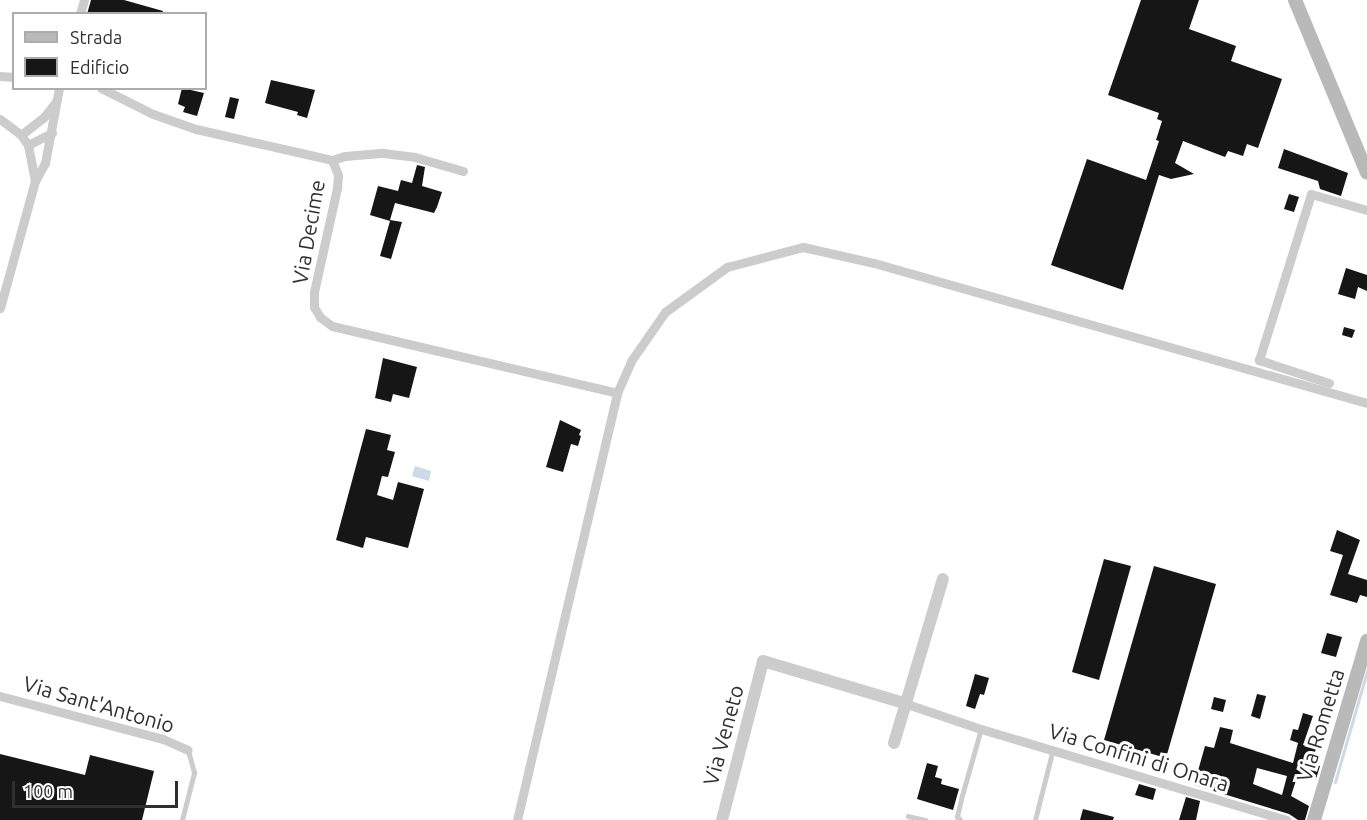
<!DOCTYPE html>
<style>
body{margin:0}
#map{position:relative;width:1367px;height:820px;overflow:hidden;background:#fff;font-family:Ubuntu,sans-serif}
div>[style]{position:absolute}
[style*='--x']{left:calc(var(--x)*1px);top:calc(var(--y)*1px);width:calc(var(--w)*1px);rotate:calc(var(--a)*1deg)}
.water>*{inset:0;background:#ccdae8}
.stream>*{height:3px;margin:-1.5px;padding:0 1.5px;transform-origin:1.5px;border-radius:1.5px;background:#ccdae8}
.building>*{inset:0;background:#161616}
.service>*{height:4.5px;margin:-2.25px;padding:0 2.25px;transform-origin:2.25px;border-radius:2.25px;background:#ccc}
.minor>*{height:9px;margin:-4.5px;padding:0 4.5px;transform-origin:4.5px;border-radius:4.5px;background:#ccc}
.tertiary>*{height:12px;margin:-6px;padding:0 6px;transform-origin:6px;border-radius:6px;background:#ccc}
.secondary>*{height:14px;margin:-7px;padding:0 7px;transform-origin:7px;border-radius:7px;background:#b9b9b9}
span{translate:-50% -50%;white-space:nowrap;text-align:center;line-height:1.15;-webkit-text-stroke:6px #fff;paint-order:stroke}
.street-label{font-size:21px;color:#2f2f2f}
.legend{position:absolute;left:12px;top:12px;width:195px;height:78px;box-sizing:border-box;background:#fff;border:2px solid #acacac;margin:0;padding:8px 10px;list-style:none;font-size:18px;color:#2f2f2f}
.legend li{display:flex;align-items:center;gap:12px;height:30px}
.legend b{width:30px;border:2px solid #acacac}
.scale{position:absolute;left:12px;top:781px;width:166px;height:27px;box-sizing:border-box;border:3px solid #2f2f2f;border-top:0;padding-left:8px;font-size:18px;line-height:21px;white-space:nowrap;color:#2f2f2f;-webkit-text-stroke:4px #fff;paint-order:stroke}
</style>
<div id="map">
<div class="water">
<i style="clip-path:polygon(415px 466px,431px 471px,429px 481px,412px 476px)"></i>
</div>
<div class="stream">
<i style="--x:1335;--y:782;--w:116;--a:-73.9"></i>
</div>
<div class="building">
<i style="clip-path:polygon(91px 0,124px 0,163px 11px,162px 14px,87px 14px)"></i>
<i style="clip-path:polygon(1141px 0,1199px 0,1189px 29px,1236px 46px,1231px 61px,1282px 79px,1258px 148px,1247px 144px,1243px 156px,1228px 151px,1225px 157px,1183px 141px,1175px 163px,1194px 174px,1171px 179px,1159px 175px,1123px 290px,1051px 265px,1087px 159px,1146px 180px,1159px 141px,1156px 140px,1162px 121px,1157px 119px,1159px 113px,1108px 95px)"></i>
<i style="clip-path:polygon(271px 80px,315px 90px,307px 118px,297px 115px,298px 112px,265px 103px)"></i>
<i style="clip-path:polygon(182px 88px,204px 93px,197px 116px,183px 112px,185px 107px,178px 104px)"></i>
<i style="clip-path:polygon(230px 97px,239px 99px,234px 119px,225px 117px)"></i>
<i style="clip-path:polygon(1284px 149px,1348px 173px,1341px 196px,1320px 189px,1318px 181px,1278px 168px)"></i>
<i style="clip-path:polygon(417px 165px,425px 167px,422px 186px,442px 192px,437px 207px,434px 213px,395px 203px,390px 220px,402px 222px,391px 259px,380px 256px,390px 221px,370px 215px,378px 186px,398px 191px,401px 180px,412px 183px)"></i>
<i style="clip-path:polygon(1289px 194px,1299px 197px,1294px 212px,1284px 209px)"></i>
<i style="clip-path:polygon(1346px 268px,1367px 275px,1367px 291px,1358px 287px,1355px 299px,1338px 294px)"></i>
<i style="clip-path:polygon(1344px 327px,1355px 330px,1352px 338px,1342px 335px)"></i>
<i style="clip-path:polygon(383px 358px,417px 367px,409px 398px,393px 394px,391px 402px,375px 398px)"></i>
<i style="clip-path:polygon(560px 420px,581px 430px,579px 435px,581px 436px,578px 446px,571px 444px,563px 472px,546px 467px)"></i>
<i style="clip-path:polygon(366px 429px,391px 435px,387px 450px,395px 452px,388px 477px,382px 476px,377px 495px,393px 500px,398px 482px,424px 489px,408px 548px,366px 537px,363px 548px,336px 540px)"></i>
<i style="clip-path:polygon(1337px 530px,1360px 540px,1348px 574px,1367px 580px,1367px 597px,1360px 595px,1357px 603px,1330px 595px,1343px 555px,1330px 551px)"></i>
<i style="clip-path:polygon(1104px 559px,1131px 566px,1099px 680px,1072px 672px)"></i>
<i style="clip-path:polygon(1154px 566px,1216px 584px,1166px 758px,1104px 740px)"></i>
<i style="clip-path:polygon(1327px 633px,1342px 637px,1336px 657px,1321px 653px)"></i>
<i style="clip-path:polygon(975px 674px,989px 678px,984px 695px,980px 694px,975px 709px,966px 706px)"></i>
<i style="clip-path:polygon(1257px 694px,1266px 696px,1260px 719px,1251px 716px)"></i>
<i style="clip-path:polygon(1214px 697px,1226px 700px,1223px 712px,1211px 709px)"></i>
<i style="clip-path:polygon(evenodd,1303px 713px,1313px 716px,1303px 745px,1316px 748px,1312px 764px,1320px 766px,1316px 779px,1298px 774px,1291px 796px,1309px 806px,1305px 820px,1298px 820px,1289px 814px,1194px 785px,1205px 746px,1214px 748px,1220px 727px,1233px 730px,1230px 743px,1293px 763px,1298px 743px,1301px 744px,1290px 740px,1293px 729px,1298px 730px,1303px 713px,1257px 768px,1287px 776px,1282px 795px,1253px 784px,1257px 768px)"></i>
<i style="clip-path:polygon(0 754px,85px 775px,90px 755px,154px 771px,142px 820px,0 820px)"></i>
<i style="clip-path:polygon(927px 763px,938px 766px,935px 777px,942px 779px,941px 784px,959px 789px,953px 810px,917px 799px)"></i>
<i style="clip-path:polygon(1139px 784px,1156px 789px,1153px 800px,1135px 795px)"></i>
<i style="clip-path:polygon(1186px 797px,1200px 801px,1196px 820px,1179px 820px)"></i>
<i style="clip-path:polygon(1083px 809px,1114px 817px,1113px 820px,1080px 820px)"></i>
</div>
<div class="service">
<i style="--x:908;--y:816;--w:18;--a:13"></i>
<i style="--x:182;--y:820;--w:49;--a:-75.7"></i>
<i style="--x:194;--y:773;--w:24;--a:-105"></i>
<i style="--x:960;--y:820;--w:4;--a:-135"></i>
<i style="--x:957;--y:817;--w:18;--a:-77"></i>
<i style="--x:961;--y:799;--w:73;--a:-74.1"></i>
<i style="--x:1035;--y:820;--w:73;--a:-75.8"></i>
</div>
<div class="minor">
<i style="--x:80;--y:14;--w:15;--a:-74"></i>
<i style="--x:0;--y:76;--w:14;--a:4"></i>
<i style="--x:101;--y:88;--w:58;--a:26.6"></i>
<i style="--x:153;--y:114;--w:46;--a:19.2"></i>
<i style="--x:196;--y:129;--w:139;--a:12.8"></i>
<i style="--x:332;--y:160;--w:16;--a:68"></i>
<i style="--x:338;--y:175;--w:13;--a:94"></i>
<i style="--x:337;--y:188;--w:107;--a:102.5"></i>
<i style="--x:314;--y:292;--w:15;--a:90"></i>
<i style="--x:314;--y:307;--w:12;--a:59"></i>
<i style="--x:320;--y:317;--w:15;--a:37"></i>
<i style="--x:332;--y:326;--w:293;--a:13.2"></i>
<i style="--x:0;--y:119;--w:26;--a:37"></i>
<i style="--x:21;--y:135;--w:12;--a:55"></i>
<i style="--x:28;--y:145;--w:37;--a:79"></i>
<i style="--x:21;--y:135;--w:29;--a:-38"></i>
<i style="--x:44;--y:117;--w:18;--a:-52"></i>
<i style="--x:28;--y:145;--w:27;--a:-27"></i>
<i style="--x:332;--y:160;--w:14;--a:-17"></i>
<i style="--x:345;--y:156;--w:38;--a:-5"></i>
<i style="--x:383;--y:153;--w:32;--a:7"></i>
<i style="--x:415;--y:157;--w:50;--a:16.3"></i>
<i style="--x:0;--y:308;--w:132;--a:-74.6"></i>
<i style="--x:35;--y:181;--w:21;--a:-61"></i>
<i style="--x:45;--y:163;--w:76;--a:-79.4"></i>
<i style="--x:1329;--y:383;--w:74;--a:-161.8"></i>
<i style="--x:1259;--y:360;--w:174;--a:-72.6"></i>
<i style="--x:1311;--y:194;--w:58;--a:15.9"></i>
<i style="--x:0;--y:696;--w:169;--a:14.8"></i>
<i style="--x:163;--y:739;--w:27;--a:24"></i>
<i style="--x:904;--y:703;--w:81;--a:18.7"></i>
<i style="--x:981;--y:729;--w:319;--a:16.6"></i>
<i style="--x:517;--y:820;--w:439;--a:-76.8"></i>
<i style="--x:617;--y:393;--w:35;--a:-66"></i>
<i style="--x:631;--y:361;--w:60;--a:-55.2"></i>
<i style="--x:665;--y:312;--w:77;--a:-36"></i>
<i style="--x:727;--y:267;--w:79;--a:-14.7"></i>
<i style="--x:803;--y:247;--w:73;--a:12.7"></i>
<i style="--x:874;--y:263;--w:512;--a:15.85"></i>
</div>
<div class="tertiary">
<i style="--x:894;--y:743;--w:171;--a:-73.4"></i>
<i style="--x:722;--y:820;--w:164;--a:-75.5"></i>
<i style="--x:763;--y:661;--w:147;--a:16.6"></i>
</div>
<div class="secondary">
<i style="--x:1295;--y:0;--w:187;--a:67.4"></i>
<i style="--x:1314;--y:820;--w:187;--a:-73.5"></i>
</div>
<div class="street-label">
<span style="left:308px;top:232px;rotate:-80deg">Via Decime</span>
<span style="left:99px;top:704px;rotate:16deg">Via Sant'Antonio</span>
<span style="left:1320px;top:725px;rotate:-73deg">Via Rometta</span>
<span style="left:723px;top:735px;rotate:-75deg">Via Veneto</span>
<span style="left:1139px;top:757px;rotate:17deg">Via Confini di Onara</span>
</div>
<ul class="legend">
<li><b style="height:8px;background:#b9b9b9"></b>Strada</li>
<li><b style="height:16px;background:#161616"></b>Edificio</li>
</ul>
<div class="scale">100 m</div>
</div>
